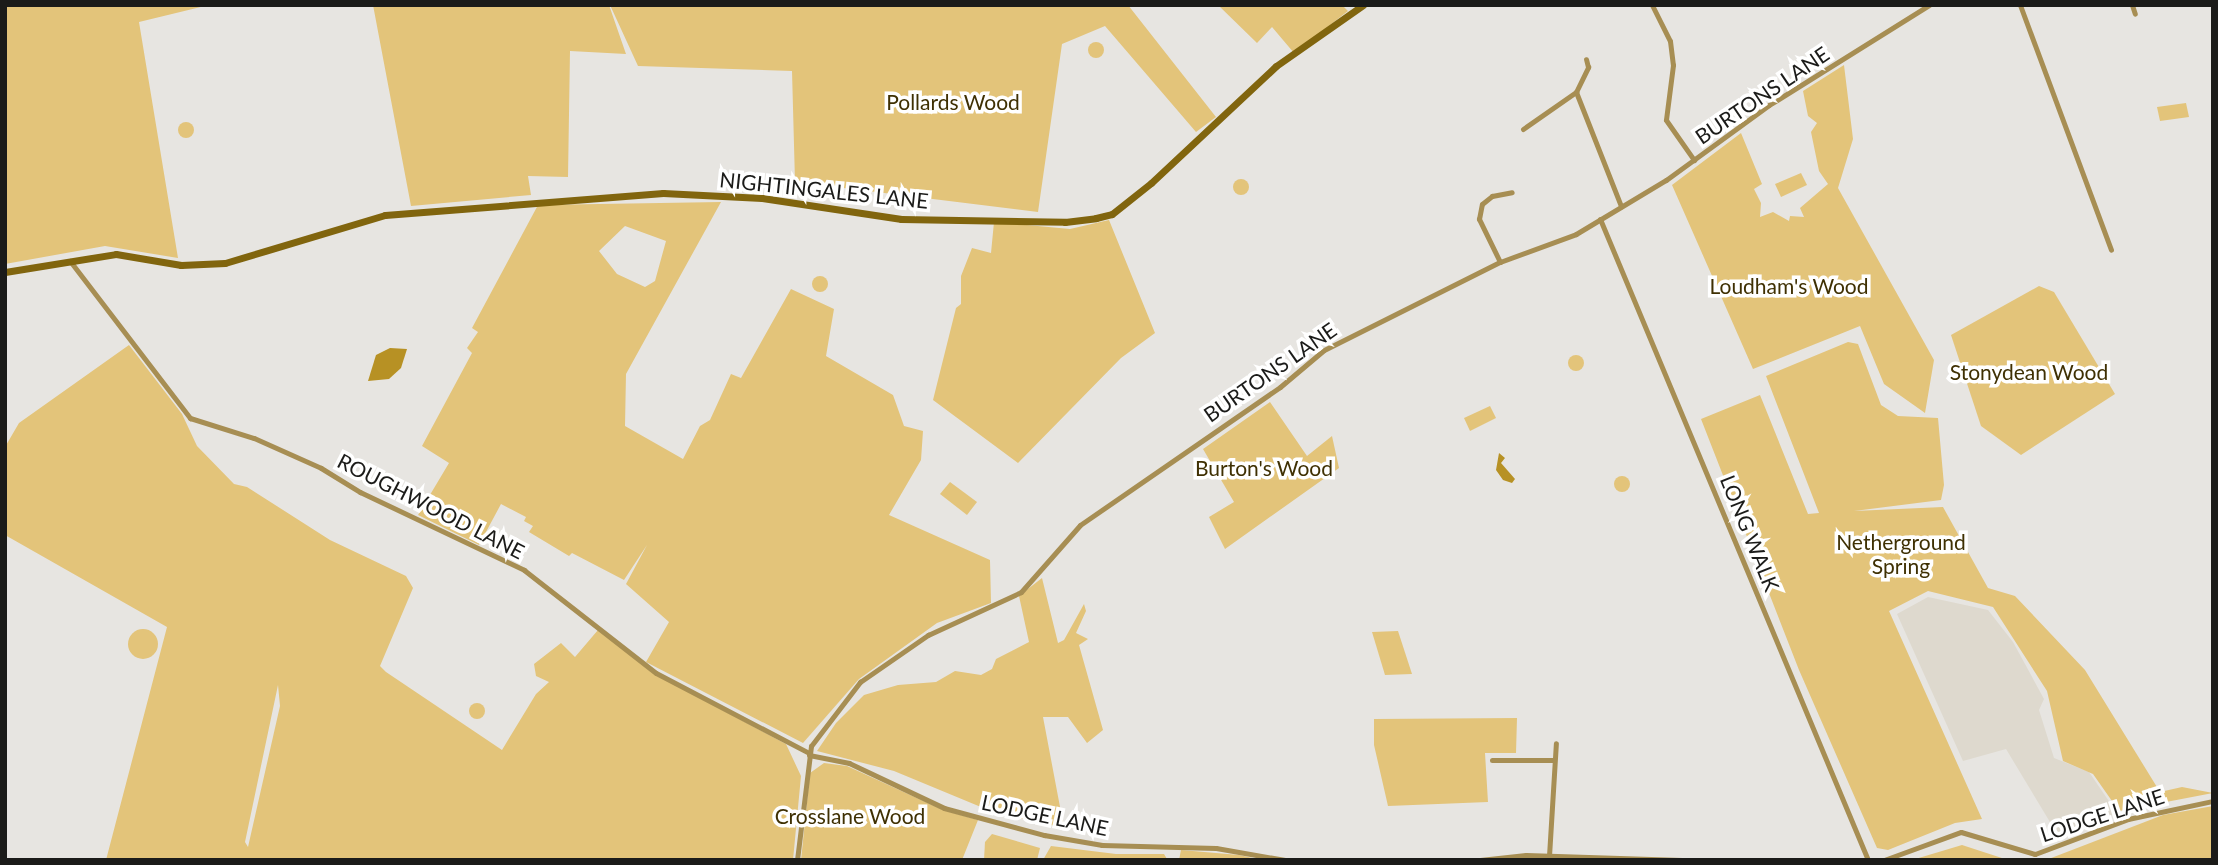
<!DOCTYPE html>
<style>
body{margin:0}
#map{position:relative;width:2218px;height:865px;overflow:hidden;background:#e7e5e1;font-family:Lato,sans-serif}
div>[style]{position:absolute}
[style*='--x']{left:calc(var(--x)*1px);top:calc(var(--y)*1px);width:calc(var(--w)*1px);rotate:calc(var(--a)*1deg)}
.built>*{inset:0;background:#ded9ce}
.green>*{inset:0;background:#e3c47a}
.round{border-radius:50%}
.water>*{inset:0;background:#b79124}
.minor>*{height:5px;margin:-2.5px;padding:0 2.5px;transform-origin:2.5px;border-radius:2.5px;background:#a78e53}
.secondary>*{height:7px;margin:-3.5px;padding:0 3.5px;transform-origin:3.5px;border-radius:3.5px;background:#81650e}
span{translate:-50% -50%;white-space:nowrap;text-align:center;line-height:1.15;-webkit-text-stroke:7px #fff;paint-order:stroke}
.street-label{font-size:21px;color:#1b1b19}
.park-label{font-size:21px;color:#3f3003}
.frame{position:absolute;inset:0;border:7px solid #1b1b19;pointer-events:none}
</style>
<div id="map">
<div class="built">
<i style="clip-path:polygon(1928px 597px,1988px 610px,2013px 642px,2044px 699px,2039px 710px,2054px 758px,2089px 772px,2117px 813px,2059px 837px,2006px 749px,1963px 761px,1897px 614px)"></i>
</div>
<div class="green">
<i style="clip-path:polygon(5px 5px,209px 5px,139px 22px,178px 258px,105px 246px,5px 264px)"></i>
<i style="clip-path:polygon(373px 5px,609px 5px,626px 54px,570px 51px,568px 177px,528px 176px,531px 195px,411px 206px)"></i>
<i style="clip-path:polygon(610px 5px,1128px 5px,1216px 117px,1196px 132px,1105px 26px,1062px 44px,1038px 212px,795px 182px,792px 71px,638px 66px)"></i>
<i style="clip-path:polygon(1218px 5px,1342px 5px,1348px 11px,1294px 53px,1272px 27px,1257px 43px)"></i>
<i class="round" style="left:1088px;top:42px;width:16px;height:16px"></i>
<i style="clip-path:polygon(1844px 65px,1853px 139px,1838px 188px,1934px 360px,1925px 413px,1884px 384px,1860px 326px,1753px 369px,1672px 185px,1741px 133px,1762px 184px,1754px 189px,1761px 203px,1760px 217px,1773px 212px,1789px 221px,1790px 216px,1804px 217px,1800px 208px,1828px 184px,1819px 171px,1811px 132px,1817px 123px,1808px 116px,1803px 91px)"></i>
<i style="clip-path:polygon(2186px 103px,2189px 117px,2160px 121px,2157px 107px)"></i>
<i class="round" style="left:178px;top:122px;width:16px;height:16px"></i>
<i style="clip-path:polygon(1801px 173px,1807px 185px,1781px 197px,1775px 184px)"></i>
<i class="round" style="left:1233px;top:179px;width:16px;height:16px"></i>
<i style="clip-path:polygon(evenodd,721px 202px,626px 374px,625px 426px,683px 459px,700px 426px,710px 420px,731px 374px,741px 378px,791px 289px,834px 309px,826px 356px,893px 395px,904px 426px,923px 431px,921px 460px,889px 515px,990px 560px,991px 603px,937px 623px,859px 679px,803px 743px,646px 662px,669px 622px,626px 584px,647px 545px,624px 580px,572px 553px,569px 556px,529px 532px,533px 526px,524px 521px,526px 517px,501px 504px,479px 545px,418px 515px,449px 463px,422px 446px,472px 353px,467px 348px,478px 332px,472px 328px,538px 205px,721px 202px,625px 226px,666px 241px,655px 281px,645px 287px,617px 274px,599px 251px,625px 226px)"></i>
<i style="clip-path:polygon(1109px 220px,1155px 333px,1121px 358px,1018px 463px,933px 400px,956px 308px,961px 304px,961px 276px,972px 248px,991px 253px,994px 222px,1070px 229px)"></i>
<i class="round" style="left:812px;top:276px;width:16px;height:16px"></i>
<i style="clip-path:polygon(2039px 286px,2054px 292px,2115px 394px,2021px 455px,1981px 426px,1951px 335px)"></i>
<i style="clip-path:polygon(1848px 342px,1858px 344px,1881px 405px,1898px 416px,1938px 418px,1944px 485px,1941px 500px,1854px 511px,1943px 507px,1988px 588px,2015px 596px,2085px 670px,2160px 792px,2182px 787px,2213px 793px,2119px 811px,2093px 774px,2063px 761px,2047px 691px,1993px 607px,1928px 591px,1889px 611px,1982px 819px,1955px 823px,1888px 850px,1877px 848px,1799px 670px,1701px 419px,1760px 395px,1808px 514px,1819px 513px,1766px 376px)"></i>
<i style="clip-path:polygon(evenodd,129px 345px,182px 414px,197px 446px,234px 484px,247px 487px,330px 540px,406px 576px,413px 588px,380px 666px,386px 672px,502px 750px,536px 694px,549px 682px,536px 676px,534px 664px,561px 643px,575px 657px,598px 630px,653px 673px,786px 744px,801px 776px,793px 860px,106px 860px,167px 627px,5px 535px,5px 447px,19px 423px,129px 345px,278px 685px,280px 706px,248px 847px,245px 842px,278px 685px)"></i>
<i class="round" style="left:1568px;top:355px;width:16px;height:16px"></i>
<i style="clip-path:polygon(1270px 402px,1307px 456px,1332px 436px,1339px 468px,1225px 549px,1209px 517px,1234px 502px,1203px 449px)"></i>
<i style="clip-path:polygon(1490px 406px,1496px 418px,1470px 431px,1464px 418px)"></i>
<i class="round" style="left:1614px;top:476px;width:16px;height:16px"></i>
<i style="clip-path:polygon(950px 482px,977px 502px,967px 515px,940px 494px)"></i>
<i style="clip-path:polygon(1042px 578px,1058px 643px,1064px 640px,1084px 604px,1086px 611px,1076px 633px,1088px 639px,1079px 645px,1103px 730px,1087px 743px,1068px 717px,1043px 717px,1064px 828px,993px 812px,894px 771px,817px 751px,836px 723px,864px 695px,898px 685px,936px 682px,955px 671px,981px 675px,992px 669px,996px 659px,1029px 642px,1019px 596px)"></i>
<i class="round" style="left:128px;top:629px;width:30px;height:30px"></i>
<i style="clip-path:polygon(1398px 631px,1412px 674px,1385px 675px,1372px 632px)"></i>
<i class="round" style="left:469px;top:703px;width:16px;height:16px"></i>
<i style="clip-path:polygon(1517px 718px,1516px 753px,1485px 753px,1488px 802px,1388px 806px,1374px 745px,1374px 719px)"></i>
<i style="clip-path:polygon(824px 763px,847px 766px,943px 810px,978px 820px,962px 860px,801px 860px,810px 773px)"></i>
<i style="clip-path:polygon(2213px 806px,2213px 860px,2046px 860px,2163px 815px)"></i>
<i style="clip-path:polygon(992px 834px,1040px 848px,1037px 860px,984px 860px,985px 842px)"></i>
<i style="clip-path:polygon(1962px 845px,2008px 860px,1912px 860px)"></i>
<i style="clip-path:polygon(1051px 846px,1116px 854px,1164px 854px,1167px 859px,1043px 860px)"></i>
<i style="clip-path:polygon(1181px 850px,1239px 855px,1262px 860px,1179px 860px)"></i>
</div>
<div class="water">
<i style="clip-path:polygon(390px 348px,407px 349px,401px 368px,389px 379px,368px 381px,376px 355px)"></i>
<i style="clip-path:polygon(1499px 453px,1505px 458px,1501px 463px,1515px 479px,1512px 483px,1503px 480px,1496px 470px)"></i>
</div>
<div class="minor">
<i style="--x:1652;--y:5;--w:40;--a:63.4"></i>
<i style="--x:1670;--y:41;--w:24;--a:83"></i>
<i style="--x:1673;--y:65;--w:55;--a:97.3"></i>
<i style="--x:1666;--y:120;--w:49;--a:55"></i>
<i style="--x:2020;--y:5;--w:261;--a:69.6"></i>
<i style="--x:2132;--y:5;--w:9;--a:72"></i>
<i style="--x:1576;--y:92;--w:123;--a:68.5"></i>
<i style="--x:1523;--y:129;--w:65;--a:-34.9"></i>
<i style="--x:1576;--y:92;--w:28;--a:-64"></i>
<i style="--x:1588;--y:67;--w:8;--a:-104"></i>
<i style="--x:1600;--y:219;--w:695;--a:67.31"></i>
<i style="--x:70;--y:261;--w:198;--a:52.6"></i>
<i style="--x:190;--y:418;--w:67;--a:17.4"></i>
<i style="--x:254;--y:438;--w:73;--a:24.1"></i>
<i style="--x:321;--y:468;--w:46;--a:31.6"></i>
<i style="--x:360;--y:492;--w:182;--a:25.4"></i>
<i style="--x:524;--y:570;--w:167;--a:38"></i>
<i style="--x:656;--y:673;--w:173;--a:27.6"></i>
<i style="--x:1500;--y:262;--w:48;--a:-116"></i>
<i style="--x:1479;--y:219;--w:15;--a:-79"></i>
<i style="--x:1482;--y:204;--w:13;--a:-39"></i>
<i style="--x:1492;--y:196;--w:20;--a:-11"></i>
<i style="--x:809;--y:755;--w:41;--a:11.3"></i>
<i style="--x:849;--y:763;--w:105;--a:25.3"></i>
<i style="--x:944;--y:808;--w:104;--a:15.1"></i>
<i style="--x:1044;--y:835;--w:59;--a:9.8"></i>
<i style="--x:1102;--y:845;--w:114;--a:1.5"></i>
<i style="--x:1216;--y:848;--w:70;--a:9.9"></i>
<i style="--x:1492;--y:760;--w:62;--a:0"></i>
<i style="--x:1549;--y:856;--w:113;--a:-86.5"></i>
<i style="--x:797;--y:860;--w:115;--a:-83"></i>
<i style="--x:811;--y:746;--w:81;--a:-52.6"></i>
<i style="--x:860;--y:682;--w:83;--a:-34.7"></i>
<i style="--x:928;--y:635;--w:102;--a:-24.8"></i>
<i style="--x:1021;--y:592;--w:89;--a:-48.6"></i>
<i style="--x:1080;--y:525;--w:243;--a:-34.6"></i>
<i style="--x:1280;--y:387;--w:57;--a:-40.1"></i>
<i style="--x:1324;--y:350;--w:197;--a:-26.6"></i>
<i style="--x:1500;--y:262;--w:81;--a:-20.2"></i>
<i style="--x:1576;--y:234;--w:105;--a:-31"></i>
<i style="--x:1666;--y:180;--w:127;--a:-36.1"></i>
<i style="--x:1769;--y:105;--w:189;--a:-32"></i>
<i style="--x:1480;--y:860;--w:46;--a:-6.2"></i>
<i style="--x:1526;--y:855;--w:156;--a:1.8"></i>
<i style="--x:1884;--y:860;--w:82;--a:-20"></i>
<i style="--x:1961;--y:832;--w:77;--a:16.6"></i>
<i style="--x:2035;--y:854;--w:99;--a:-20.6"></i>
<i style="--x:2128;--y:819;--w:87;--a:-12"></i>
</div>
<div class="secondary">
<i style="--x:5;--y:272;--w:112;--a:-9.2"></i>
<i style="--x:116;--y:254;--w:66;--a:9.6"></i>
<i style="--x:181;--y:265;--w:44;--a:-2.6"></i>
<i style="--x:225;--y:263;--w:167;--a:-16.7"></i>
<i style="--x:385;--y:215;--w:279;--a:-4.5"></i>
<i style="--x:663;--y:193;--w:99;--a:2.9"></i>
<i style="--x:762;--y:198;--w:141;--a:8.6"></i>
<i style="--x:901;--y:219;--w:164;--a:1"></i>
<i style="--x:1065;--y:222;--w:31;--a:-7"></i>
<i style="--x:1096;--y:218;--w:16;--a:-14"></i>
<i style="--x:1112;--y:214;--w:50;--a:-38.5"></i>
<i style="--x:1151;--y:183;--w:171;--a:-43.1"></i>
<i style="--x:1276;--y:66;--w:106;--a:-35"></i>
</div>
<div class="street-label">
<span style="left:1762px;top:95px;rotate:-34deg">BURTONS LANE</span>
<span style="left:824px;top:190px;rotate:6deg">NIGHTINGALES LANE</span>
<span style="left:1270px;top:372px;rotate:-35deg">BURTONS LANE</span>
<span style="left:431px;top:506px;rotate:27deg">ROUGHWOOD LANE</span>
<span style="left:1750px;top:533px;rotate:68deg">LONG WALK</span>
<span style="left:1045px;top:815px;rotate:12deg">LODGE LANE</span>
<span style="left:2102px;top:815px;rotate:-18deg">LODGE LANE</span>
</div>
<div class="park-label">
<span style="left:953px;top:102px">Pollards Wood</span>
<span style="left:1789px;top:286px">Loudham's Wood</span>
<span style="left:2029px;top:372px">Stonydean Wood</span>
<span style="left:1264px;top:468px">Burton's Wood</span>
<span style="left:1901px;top:554px">Netherground<br>Spring</span>
<span style="left:850px;top:816px">Crosslane Wood</span>
</div>
<div class="frame"></div>
</div>
